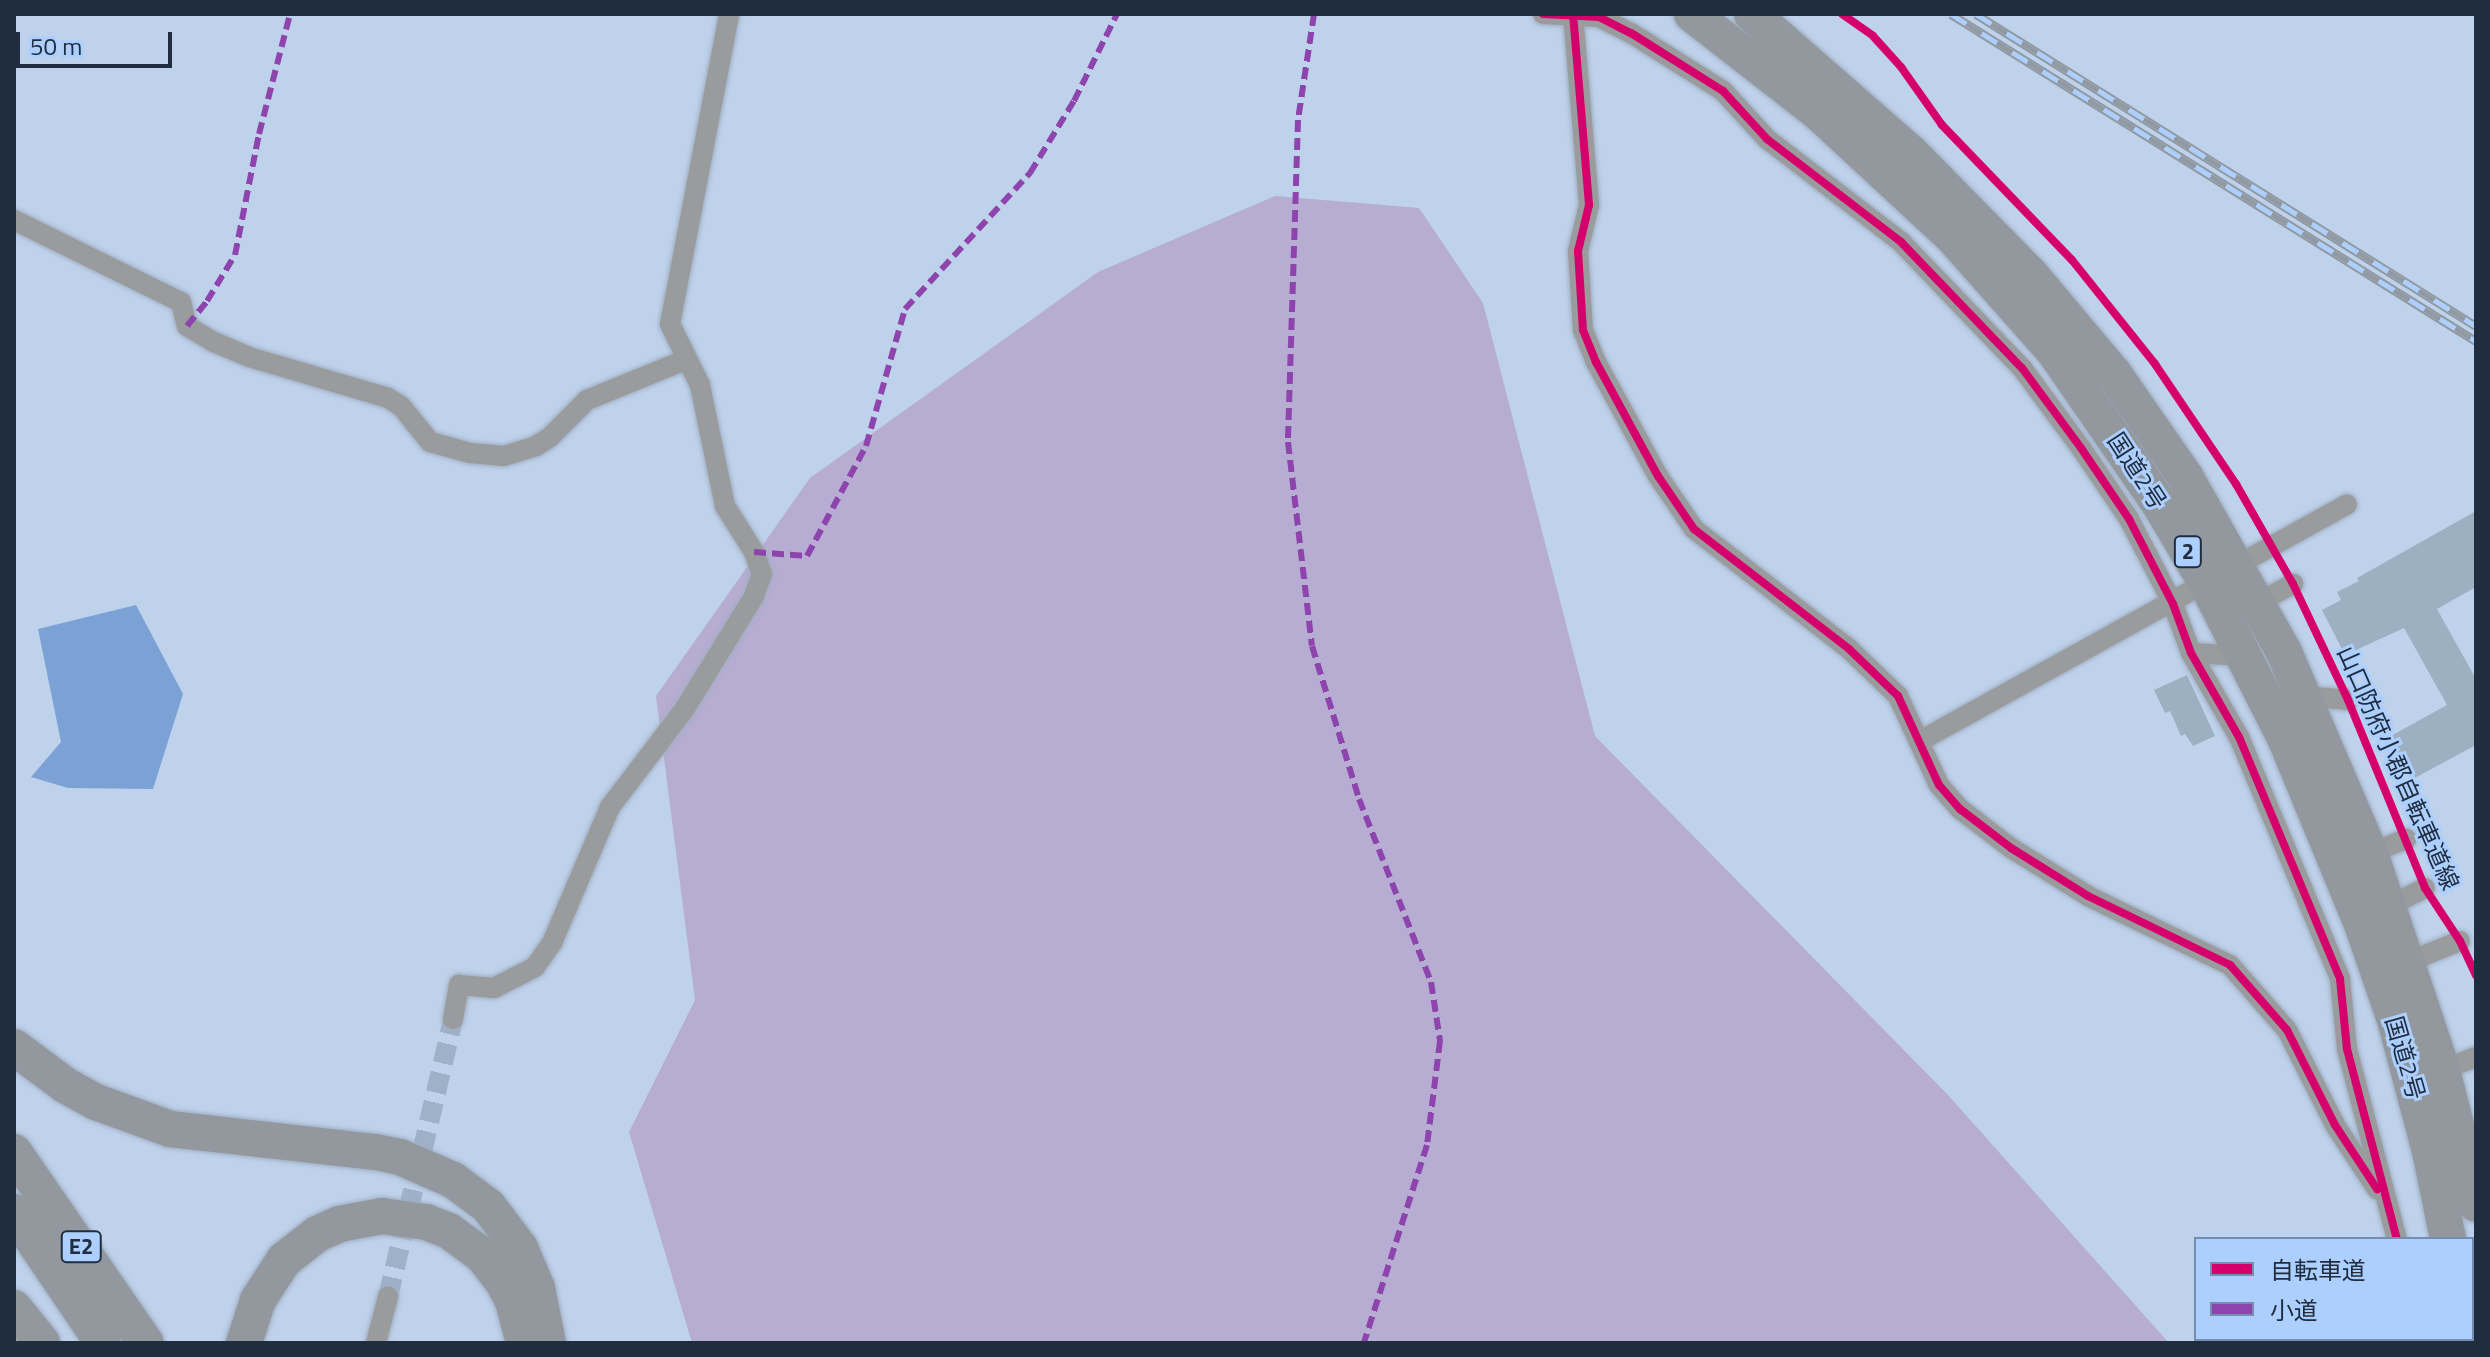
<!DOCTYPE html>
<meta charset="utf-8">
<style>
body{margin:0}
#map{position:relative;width:2490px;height:1357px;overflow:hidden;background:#bfd2eb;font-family:"Titillium Web","Noto Sans JP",sans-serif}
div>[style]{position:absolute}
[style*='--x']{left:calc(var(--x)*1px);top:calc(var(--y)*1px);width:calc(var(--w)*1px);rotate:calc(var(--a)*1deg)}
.green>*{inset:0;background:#b7add2}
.water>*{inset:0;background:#7ca2d5}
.building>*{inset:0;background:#9db0c1}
.street-tunnel>*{height:20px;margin-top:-10px;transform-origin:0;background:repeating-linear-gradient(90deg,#9fb1c9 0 20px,transparent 0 30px)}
.roads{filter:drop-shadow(0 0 2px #9faec2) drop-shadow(0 0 2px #9faec2)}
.street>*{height:20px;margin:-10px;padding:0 10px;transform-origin:10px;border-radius:10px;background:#999b9c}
.highway>*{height:36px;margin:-18px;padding:0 18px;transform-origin:18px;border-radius:18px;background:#93989e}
.rail>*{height:9px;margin-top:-4.5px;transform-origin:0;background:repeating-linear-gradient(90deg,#accffe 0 18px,#9199a3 0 36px);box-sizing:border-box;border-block:2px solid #9199a3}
.quiet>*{height:6px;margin-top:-3px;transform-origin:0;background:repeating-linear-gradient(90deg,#8e44ad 0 12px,transparent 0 18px)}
.cycleway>*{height:8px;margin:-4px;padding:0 4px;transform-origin:4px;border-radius:4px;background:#d6006c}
span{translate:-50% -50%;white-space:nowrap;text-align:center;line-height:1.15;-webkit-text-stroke:6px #accffe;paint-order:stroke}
.shield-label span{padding:2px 6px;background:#accffe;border:2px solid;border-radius:6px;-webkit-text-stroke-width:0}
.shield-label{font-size:22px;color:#202d40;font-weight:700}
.street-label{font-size:24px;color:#202d40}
.frame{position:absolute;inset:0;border:16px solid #202d40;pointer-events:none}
.legend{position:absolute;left:2194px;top:1237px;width:280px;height:104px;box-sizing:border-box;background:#accffe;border:2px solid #748eb2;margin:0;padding:10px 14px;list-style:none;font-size:24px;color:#202d40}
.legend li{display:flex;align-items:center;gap:16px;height:40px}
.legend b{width:40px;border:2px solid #748eb2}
.scale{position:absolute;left:16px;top:32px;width:156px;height:36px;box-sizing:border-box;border:4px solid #202d40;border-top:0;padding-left:10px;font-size:24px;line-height:28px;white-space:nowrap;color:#202d40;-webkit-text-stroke:6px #accffe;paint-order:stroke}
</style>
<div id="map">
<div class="green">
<i style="clip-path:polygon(1275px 196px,1419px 208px,1483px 303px,1595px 736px,1948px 1095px,2169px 1343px,692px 1343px,629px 1132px,695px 1000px,656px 696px,810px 478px,1098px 272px)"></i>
</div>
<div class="water">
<i style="clip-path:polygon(136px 605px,183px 694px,153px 789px,68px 788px,31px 777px,61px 742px,38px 629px)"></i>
</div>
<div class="building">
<i style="clip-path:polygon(2476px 511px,2476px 587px,2437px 609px,2476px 679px,2476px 745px,2411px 780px,2387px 738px,2447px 705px,2404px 628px,2345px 655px,2322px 610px,2341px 600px,2337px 592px,2359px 581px,2357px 578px)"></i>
<i style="clip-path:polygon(2187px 675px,2215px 736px,2193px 746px,2185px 734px,2181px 736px,2170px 711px,2165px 713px,2154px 690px)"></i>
</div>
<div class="street-tunnel">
<i style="--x:388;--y:1297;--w:285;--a:-76.8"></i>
</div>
<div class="roads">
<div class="street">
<i style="--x:1543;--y:14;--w:56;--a:3.1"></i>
<i style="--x:1599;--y:17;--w:36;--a:27"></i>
<i style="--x:1631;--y:33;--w:109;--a:32.2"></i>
<i style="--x:1723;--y:91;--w:65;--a:47.5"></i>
<i style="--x:1767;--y:139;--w:169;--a:37.5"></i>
<i style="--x:1901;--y:242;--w:175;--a:46.2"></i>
<i style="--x:2022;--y:368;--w:99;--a:53.6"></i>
<i style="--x:2081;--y:448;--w:86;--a:55.9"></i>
<i style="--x:2129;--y:519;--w:96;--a:62.6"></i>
<i style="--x:2173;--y:604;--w:52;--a:69.8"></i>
<i style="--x:2191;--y:653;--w:97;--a:60.3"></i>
<i style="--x:2239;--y:737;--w:262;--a:67.3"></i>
<i style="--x:2340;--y:979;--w:70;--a:84.3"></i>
<i style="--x:2347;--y:1049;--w:196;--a:75.3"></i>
<i style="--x:1573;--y:14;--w:192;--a:85.2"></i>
<i style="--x:1589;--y:205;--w:47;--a:103.4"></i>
<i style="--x:1578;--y:251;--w:79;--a:86.4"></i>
<i style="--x:1583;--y:330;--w:35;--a:68"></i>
<i style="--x:1596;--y:362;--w:130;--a:61.5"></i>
<i style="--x:1658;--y:476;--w:64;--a:55.8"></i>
<i style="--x:1694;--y:529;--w:196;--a:37.7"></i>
<i style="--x:1849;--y:649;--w:68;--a:43.8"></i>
<i style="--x:1898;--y:696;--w:98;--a:65.3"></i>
<i style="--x:1939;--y:785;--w:32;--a:49"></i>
<i style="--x:1960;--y:809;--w:64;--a:37.4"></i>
<i style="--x:2011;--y:848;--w:91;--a:31.9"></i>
<i style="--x:2088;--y:896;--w:158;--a:25.9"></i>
<i style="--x:2230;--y:965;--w:86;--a:48.8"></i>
<i style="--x:2287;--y:1030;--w:106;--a:63.2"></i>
<i style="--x:2335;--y:1125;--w:77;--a:56.7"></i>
<i style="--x:14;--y:220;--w:186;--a:26.2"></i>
<i style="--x:181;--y:302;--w:25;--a:76"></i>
<i style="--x:187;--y:326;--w:31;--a:31"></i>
<i style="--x:214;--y:342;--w:38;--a:23"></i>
<i style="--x:249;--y:357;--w:145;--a:16.4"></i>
<i style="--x:388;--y:398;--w:15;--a:32"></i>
<i style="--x:401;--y:406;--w:46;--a:51.1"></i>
<i style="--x:430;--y:442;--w:41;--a:15.4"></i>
<i style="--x:470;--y:453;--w:34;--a:5"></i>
<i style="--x:504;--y:456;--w:34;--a:-17"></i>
<i style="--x:536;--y:446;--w:15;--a:-32"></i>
<i style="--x:549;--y:438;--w:54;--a:-45"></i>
<i style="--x:587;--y:400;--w:106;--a:-22.2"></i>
<i style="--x:2257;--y:603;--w:41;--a:-27.8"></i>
<i style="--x:2191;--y:653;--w:54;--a:3.2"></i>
<i style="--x:2305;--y:696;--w:43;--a:5.3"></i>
<i style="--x:1920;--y:741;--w:488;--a:-29"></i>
<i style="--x:2370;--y:853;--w:39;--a:-21"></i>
<i style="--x:2389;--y:906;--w:40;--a:-26.6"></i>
<i style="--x:2408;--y:962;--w:56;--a:-22"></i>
<i style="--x:453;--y:1019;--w:35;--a:-80"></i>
<i style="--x:459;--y:985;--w:35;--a:5"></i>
<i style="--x:494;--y:988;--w:46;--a:-27.1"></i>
<i style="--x:535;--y:967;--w:29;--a:-55"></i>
<i style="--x:552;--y:943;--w:148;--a:-66.9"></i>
<i style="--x:610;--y:807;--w:122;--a:-52.7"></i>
<i style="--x:684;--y:710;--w:134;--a:-58.4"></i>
<i style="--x:754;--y:596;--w:23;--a:-70"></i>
<i style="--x:762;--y:574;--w:23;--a:-110"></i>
<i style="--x:754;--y:552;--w:54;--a:-122.2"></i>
<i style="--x:725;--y:506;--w:124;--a:-101.7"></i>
<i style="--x:700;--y:385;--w:68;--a:-116.2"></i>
<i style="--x:670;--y:324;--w:316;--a:-79.2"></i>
<i style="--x:2442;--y:1070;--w:36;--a:-21"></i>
<i style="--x:2414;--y:1339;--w:4;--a:90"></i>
<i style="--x:376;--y:1343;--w:48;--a:-75.4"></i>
</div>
<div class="highway">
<i style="--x:1692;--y:14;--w:161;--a:37.9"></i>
<i style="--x:1819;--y:113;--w:183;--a:42.8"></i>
<i style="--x:1953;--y:237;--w:152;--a:48.5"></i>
<i style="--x:2054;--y:351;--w:185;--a:55.4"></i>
<i style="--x:2159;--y:503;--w:94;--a:59.3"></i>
<i style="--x:2207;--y:584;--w:175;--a:63.1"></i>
<i style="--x:2286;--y:740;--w:202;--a:67.6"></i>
<i style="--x:2363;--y:927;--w:102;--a:71"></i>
<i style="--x:2396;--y:1023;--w:132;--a:75.1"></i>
<i style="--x:2430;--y:1151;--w:90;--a:78.4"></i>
<i style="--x:1752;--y:14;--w:211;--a:41.2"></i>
<i style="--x:1911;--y:153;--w:170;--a:45.5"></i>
<i style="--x:2030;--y:274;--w:131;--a:50"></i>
<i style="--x:2114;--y:374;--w:126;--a:55.3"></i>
<i style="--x:2186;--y:478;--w:200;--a:60.6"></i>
<i style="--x:2284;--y:652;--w:219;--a:66.8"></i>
<i style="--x:2370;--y:853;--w:229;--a:71.6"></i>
<i style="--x:2442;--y:1070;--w:138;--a:75.8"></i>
<i style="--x:14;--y:1047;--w:64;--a:36.7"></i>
<i style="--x:65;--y:1085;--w:35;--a:29"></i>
<i style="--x:96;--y:1102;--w:79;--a:20"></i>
<i style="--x:170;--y:1129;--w:207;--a:6.4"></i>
<i style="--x:376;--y:1152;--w:25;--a:12"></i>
<i style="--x:400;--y:1157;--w:58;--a:23.5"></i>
<i style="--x:453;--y:1180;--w:44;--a:36.6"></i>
<i style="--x:488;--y:1206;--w:53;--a:52.7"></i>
<i style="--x:520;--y:1248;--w:43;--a:67"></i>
<i style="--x:537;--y:1288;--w:56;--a:78.7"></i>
<i style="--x:14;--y:1152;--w:232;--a:55.4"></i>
<i style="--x:14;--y:1212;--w:158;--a:55.8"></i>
<i style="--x:14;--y:1308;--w:45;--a:51.3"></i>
<i style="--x:2465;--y:1339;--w:4;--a:76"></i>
<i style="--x:244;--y:1343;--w:45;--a:-72"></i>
<i style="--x:258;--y:1300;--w:48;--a:-57"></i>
<i style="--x:284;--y:1260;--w:42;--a:-38.2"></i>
<i style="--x:317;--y:1234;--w:24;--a:-24"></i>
<i style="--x:339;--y:1224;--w:44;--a:-10.5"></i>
<i style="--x:382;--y:1216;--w:44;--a:7.8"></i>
<i style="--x:426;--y:1222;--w:25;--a:21"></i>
<i style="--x:449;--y:1231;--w:41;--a:36"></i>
<i style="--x:482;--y:1255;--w:34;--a:52"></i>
<i style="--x:503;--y:1282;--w:21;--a:62"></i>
<i style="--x:513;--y:1301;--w:43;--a:75.3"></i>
</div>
</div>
<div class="rail">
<i style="--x:1951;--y:14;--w:619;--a:31.92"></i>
<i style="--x:1976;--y:14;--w:589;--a:31.96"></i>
</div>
<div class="quiet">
<i style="--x:1314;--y:14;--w:107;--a:98.6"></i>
<i style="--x:1298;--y:120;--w:322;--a:91.8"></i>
<i style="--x:1288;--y:442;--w:205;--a:83.3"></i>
<i style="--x:1312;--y:646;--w:160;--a:72.9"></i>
<i style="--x:1359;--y:799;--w:197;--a:68.5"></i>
<i style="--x:1431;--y:982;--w:60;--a:81.3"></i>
<i style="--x:1440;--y:1041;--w:105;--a:97.1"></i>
<i style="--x:1427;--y:1145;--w:208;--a:107.7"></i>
<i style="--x:187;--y:326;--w:32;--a:-51"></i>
<i style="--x:207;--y:301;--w:54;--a:-58.7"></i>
<i style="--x:235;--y:255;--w:123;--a:-78.8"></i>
<i style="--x:259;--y:134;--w:124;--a:-75.5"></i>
<i style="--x:754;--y:552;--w:53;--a:4.3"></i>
<i style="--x:807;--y:556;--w:125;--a:-61.8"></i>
<i style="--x:866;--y:446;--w:142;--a:-74.1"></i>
<i style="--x:905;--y:309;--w:185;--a:-47.4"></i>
<i style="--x:1030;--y:173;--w:84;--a:-58.6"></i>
<i style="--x:1074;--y:101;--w:97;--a:-63.7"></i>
</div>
<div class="cycleway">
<i style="--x:1543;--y:14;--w:56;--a:3.1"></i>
<i style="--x:1599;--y:17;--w:36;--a:27"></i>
<i style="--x:1631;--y:33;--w:109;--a:32.2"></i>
<i style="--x:1723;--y:91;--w:65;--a:47.5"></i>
<i style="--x:1767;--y:139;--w:169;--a:37.5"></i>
<i style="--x:1901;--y:242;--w:175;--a:46.2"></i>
<i style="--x:2022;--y:368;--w:99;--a:53.6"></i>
<i style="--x:2081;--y:448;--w:86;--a:55.9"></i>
<i style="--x:2129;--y:519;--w:96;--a:62.6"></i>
<i style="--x:2173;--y:604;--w:52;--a:69.8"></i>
<i style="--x:2191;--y:653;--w:97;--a:60.3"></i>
<i style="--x:2239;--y:737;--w:262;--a:67.3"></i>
<i style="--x:2340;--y:979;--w:70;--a:84.3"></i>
<i style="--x:2347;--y:1049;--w:196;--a:75.3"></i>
<i style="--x:1573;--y:14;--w:192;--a:85.2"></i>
<i style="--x:1589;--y:205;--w:47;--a:103.4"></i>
<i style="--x:1578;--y:251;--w:79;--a:86.4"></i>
<i style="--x:1583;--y:330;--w:35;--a:68"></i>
<i style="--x:1596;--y:362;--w:130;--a:61.5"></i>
<i style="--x:1658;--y:476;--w:64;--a:55.8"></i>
<i style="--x:1694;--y:529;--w:196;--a:37.7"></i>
<i style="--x:1849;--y:649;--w:68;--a:43.8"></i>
<i style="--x:1898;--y:696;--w:98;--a:65.3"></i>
<i style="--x:1939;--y:785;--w:32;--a:49"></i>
<i style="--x:1960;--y:809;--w:64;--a:37.4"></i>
<i style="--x:2011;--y:848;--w:91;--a:31.9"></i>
<i style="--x:2088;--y:896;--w:158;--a:25.9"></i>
<i style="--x:2230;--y:965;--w:86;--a:48.8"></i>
<i style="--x:2287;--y:1030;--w:106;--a:63.2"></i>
<i style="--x:2335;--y:1125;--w:77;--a:56.7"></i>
<i style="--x:1842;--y:14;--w:38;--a:35"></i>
<i style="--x:1873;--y:36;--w:42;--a:47.9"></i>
<i style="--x:1901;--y:67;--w:71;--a:54.7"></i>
<i style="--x:1942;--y:125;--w:187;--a:46.1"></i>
<i style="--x:2072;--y:260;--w:133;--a:51.4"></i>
<i style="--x:2155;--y:364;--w:145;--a:56"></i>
<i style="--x:2236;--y:484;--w:115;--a:60.3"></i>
<i style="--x:2293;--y:584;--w:128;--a:64.6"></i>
<i style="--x:2348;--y:700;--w:203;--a:67.7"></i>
<i style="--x:2425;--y:888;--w:64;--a:56.6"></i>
<i style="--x:2460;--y:941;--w:38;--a:65"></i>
</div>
<div class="shield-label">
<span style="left:2188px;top:552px">2</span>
<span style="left:81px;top:1247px">E2</span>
</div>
<div class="street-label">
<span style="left:2137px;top:471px;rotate:57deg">国道2号</span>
<span style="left:2398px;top:768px;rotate:66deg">山口防府小郡自転車道線</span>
<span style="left:2405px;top:1058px;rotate:74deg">国道2号</span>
</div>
<div class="frame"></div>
<ul class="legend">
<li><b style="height:10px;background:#d6006c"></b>自転車道</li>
<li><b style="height:10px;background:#8e44ad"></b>小道</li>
</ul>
<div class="scale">50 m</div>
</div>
